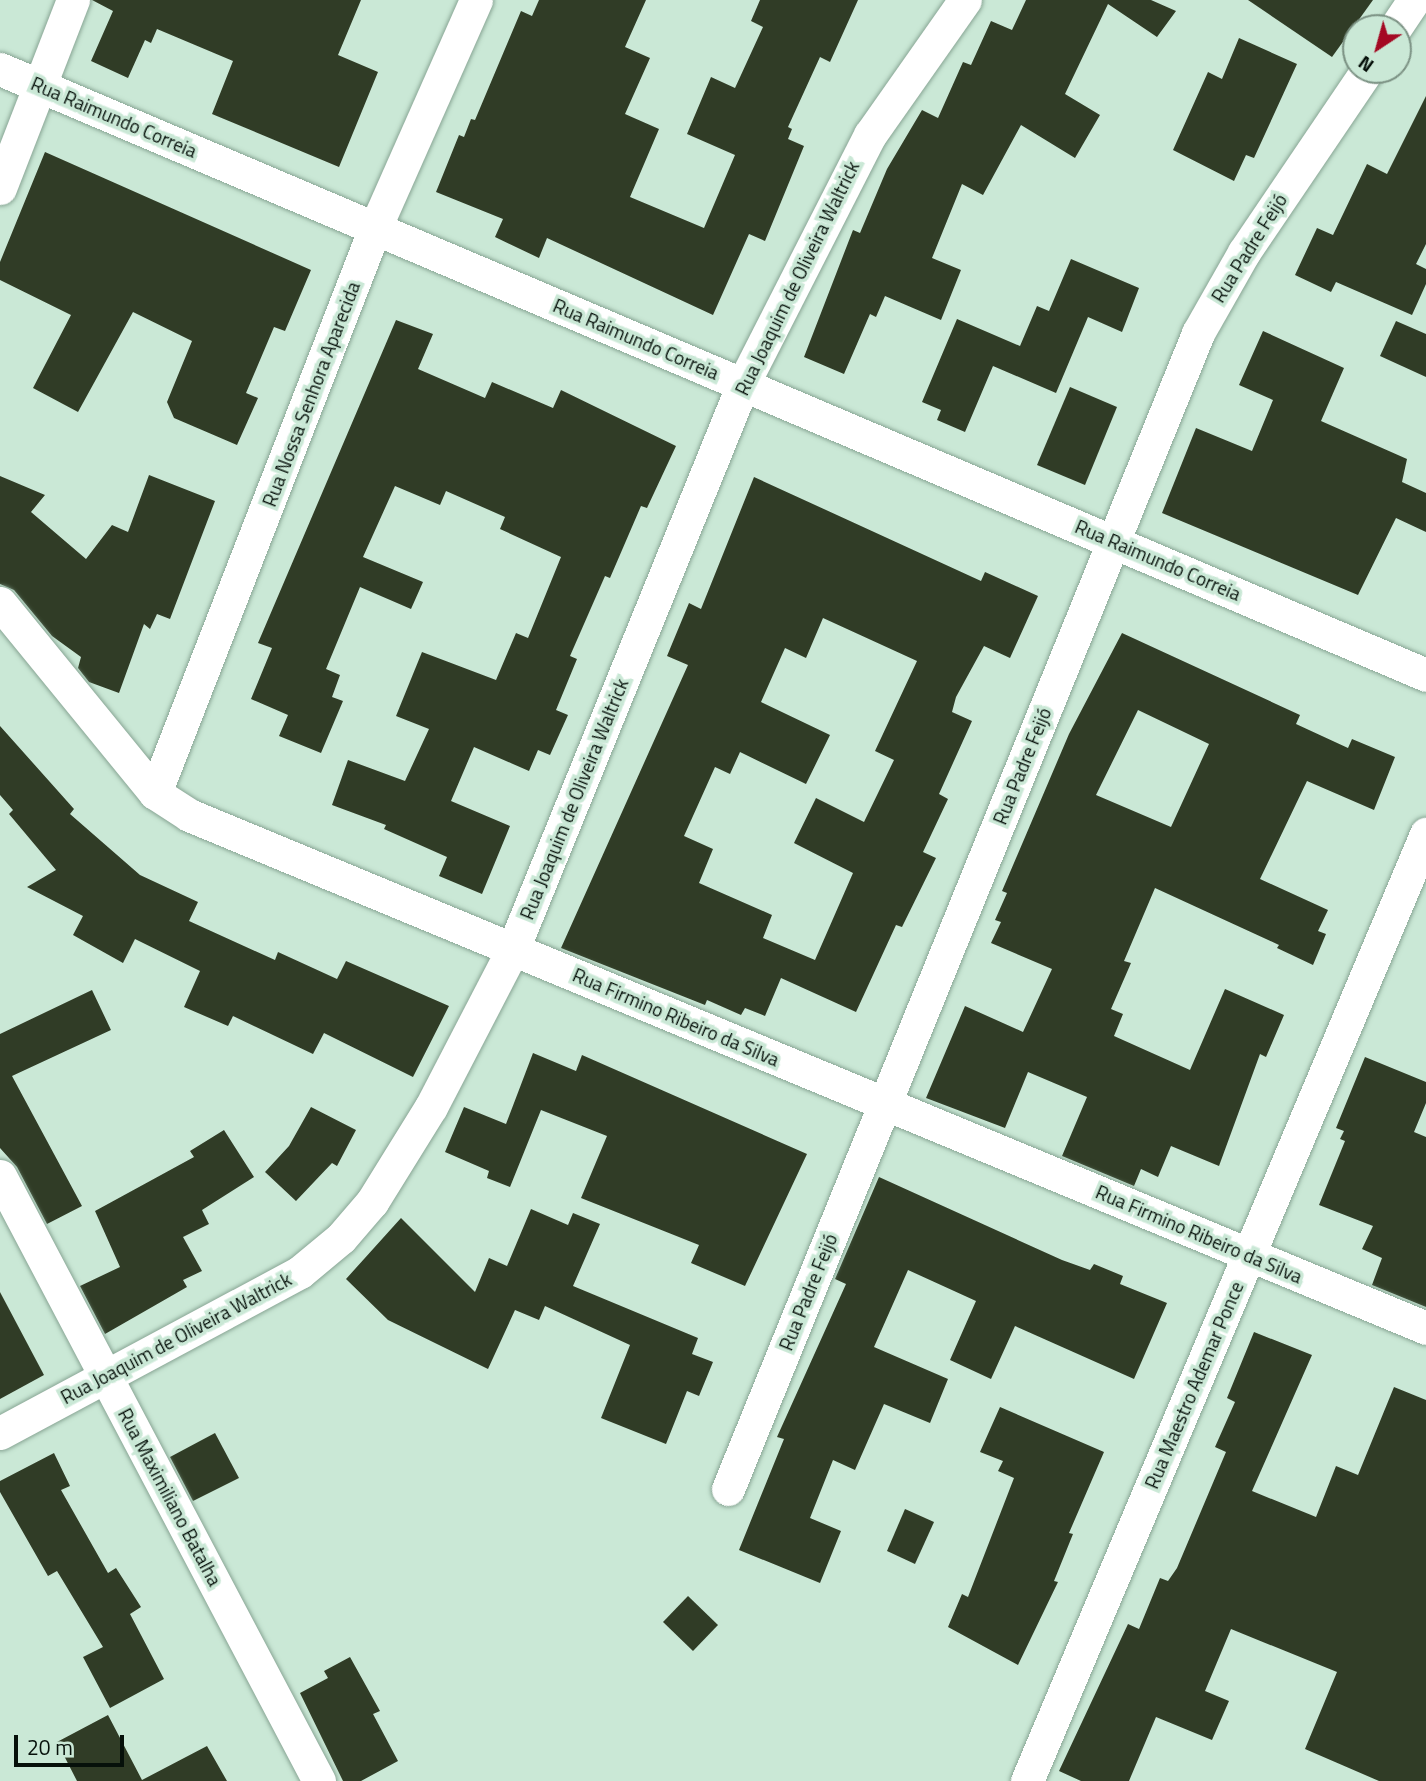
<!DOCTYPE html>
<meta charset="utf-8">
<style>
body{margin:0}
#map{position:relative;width:1426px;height:1781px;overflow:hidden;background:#cae8d6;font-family:"Titillium Web",sans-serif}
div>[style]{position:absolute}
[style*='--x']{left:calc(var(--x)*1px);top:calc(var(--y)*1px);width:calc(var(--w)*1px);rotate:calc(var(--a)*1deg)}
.building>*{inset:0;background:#303c26}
.roads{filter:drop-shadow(0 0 2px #88a594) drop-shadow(0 0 2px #88a594)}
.minor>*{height:33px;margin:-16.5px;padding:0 16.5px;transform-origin:16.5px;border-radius:16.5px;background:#fff}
span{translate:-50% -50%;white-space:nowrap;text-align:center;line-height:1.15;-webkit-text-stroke:7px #cae8d6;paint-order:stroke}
.street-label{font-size:19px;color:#06100a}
.north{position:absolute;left:1342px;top:14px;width:70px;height:70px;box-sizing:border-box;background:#cae8d6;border:2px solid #7c9284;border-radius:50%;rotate:216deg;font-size:19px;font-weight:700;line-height:28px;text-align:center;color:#06100a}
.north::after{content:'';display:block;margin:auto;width:24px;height:32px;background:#a40923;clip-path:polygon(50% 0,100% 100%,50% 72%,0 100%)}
.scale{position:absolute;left:14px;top:1735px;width:110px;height:32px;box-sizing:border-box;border:4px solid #06100a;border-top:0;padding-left:9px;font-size:21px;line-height:24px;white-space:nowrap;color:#06100a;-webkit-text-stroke:5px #cae8d6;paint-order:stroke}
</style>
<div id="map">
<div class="building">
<i style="clip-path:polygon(92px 0,361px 0,338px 55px,378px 72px,339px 167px,212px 114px,233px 61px,157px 29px,151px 43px,145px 40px,128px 78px,91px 61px,113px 11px)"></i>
<i style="clip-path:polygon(539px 0,646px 0,625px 47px,650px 58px,625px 114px,659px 129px,630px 197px,704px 228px,735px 155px,687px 134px,711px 77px,735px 88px,763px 27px,751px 21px,760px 0,858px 0,830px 62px,820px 57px,788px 127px,792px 129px,788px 139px,804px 146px,765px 241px,749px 234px,713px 315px,547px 238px,539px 258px,495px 237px,503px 219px,436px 192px,459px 135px,464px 137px,471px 119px,475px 120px,521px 11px,532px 16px)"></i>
<i style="clip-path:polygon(1026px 0,1151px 0,1176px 11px,1157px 37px,1108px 4px,1065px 94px,1100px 115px,1075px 158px,1021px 125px,983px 195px,962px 184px,932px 258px,961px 270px,941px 320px,885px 296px,876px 317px,870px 314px,844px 374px,804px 357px,853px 230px,860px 233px,887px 169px,922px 110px,938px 118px,963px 62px,971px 65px,991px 21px,1012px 30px)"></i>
<i style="clip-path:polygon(1248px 0,1373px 0,1332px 57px)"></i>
<i style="clip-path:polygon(1239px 38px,1297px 64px,1254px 158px,1246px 155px,1234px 181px,1173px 150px,1208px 72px,1222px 79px)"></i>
<i style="clip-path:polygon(1426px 96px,1426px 244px,1416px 264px,1426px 269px,1426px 284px,1412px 315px,1336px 282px,1331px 292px,1295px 275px,1317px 228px,1333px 235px,1367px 164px,1387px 174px)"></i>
<i style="clip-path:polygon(45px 152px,311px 270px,285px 331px,274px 327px,246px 393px,258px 398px,237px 445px,174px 418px,167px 402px,192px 341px,133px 312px,78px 412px,33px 388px,71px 315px,0 280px,0 262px)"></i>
<i style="clip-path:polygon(1071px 259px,1139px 288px,1122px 332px,1088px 317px,1056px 393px,993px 366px,965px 432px,937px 420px,941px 410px,922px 402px,957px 319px,1020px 346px,1037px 306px,1049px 311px)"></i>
<i style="clip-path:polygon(396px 320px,433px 334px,418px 369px,485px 398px,492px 382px,553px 408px,561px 390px,676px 446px,647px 508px,641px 506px,610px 578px,605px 576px,570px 656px,577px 659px,556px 710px,568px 715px,550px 755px,538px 750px,529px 771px,474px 747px,451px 801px,510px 826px,482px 894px,439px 876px,447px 857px,384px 829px,386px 825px,332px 805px,348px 760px,405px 781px,429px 729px,396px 716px,422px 652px,496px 680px,516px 633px,528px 638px,561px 557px,500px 529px,505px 517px,446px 491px,440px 505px,395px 486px,363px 557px,423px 582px,411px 609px,360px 587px,326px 669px,340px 675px,332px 697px,343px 701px,321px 753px,279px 736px,288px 715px,251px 699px,272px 648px,258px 643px)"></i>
<i style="clip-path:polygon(1396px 321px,1426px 334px,1426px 377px,1380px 356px)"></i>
<i style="clip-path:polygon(1263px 331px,1344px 368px,1321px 421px,1407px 459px,1402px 482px,1426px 493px,1426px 532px,1396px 518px,1358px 595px,1162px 513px,1196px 428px,1252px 451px,1273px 400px,1239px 385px)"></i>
<i style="clip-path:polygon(1070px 387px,1117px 407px,1085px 485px,1037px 465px)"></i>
<i style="clip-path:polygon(149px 475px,215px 501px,170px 619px,157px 614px,150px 629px,144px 624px,119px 693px,89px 682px,78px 668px,81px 657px,52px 636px,14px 590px,0 584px,0 476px,45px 495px,31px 512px,86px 559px,112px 525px,128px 532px)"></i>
<i style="clip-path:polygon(evenodd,754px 477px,981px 581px,985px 572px,1038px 596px,1010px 658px,984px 646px,956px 697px,952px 712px,972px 721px,939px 794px,948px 799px,923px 852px,936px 858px,902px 927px,896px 925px,856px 1012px,781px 978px,765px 1016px,745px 1008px,741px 1015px,707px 1000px,705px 1005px,561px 948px,688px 665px,667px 656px,689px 603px,701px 609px,754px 477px,823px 618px,917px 661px,875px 751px,894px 760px,864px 822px,816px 798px,794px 843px,853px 873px,815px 960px,763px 938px,772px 915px,699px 883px,713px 849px,684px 836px,715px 767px,730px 774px,740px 752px,806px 784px,830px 735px,761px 702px,785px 648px,806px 658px,823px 618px)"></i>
<i style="clip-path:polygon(evenodd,1122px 633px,1300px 715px,1296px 724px,1348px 748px,1352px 739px,1395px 757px,1374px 810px,1307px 781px,1260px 879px,1328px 910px,1318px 931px,1326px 934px,1313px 965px,1277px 948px,1279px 945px,1155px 888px,1124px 961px,1131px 963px,1111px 1009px,1123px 1014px,1114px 1036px,1190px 1070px,1225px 989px,1284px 1015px,1266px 1057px,1260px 1054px,1219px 1166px,1171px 1146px,1158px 1177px,1141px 1169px,1134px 1186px,1062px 1156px,1087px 1097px,1028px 1072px,1005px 1128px,926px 1098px,965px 1006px,1023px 1032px,1052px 969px,991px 943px,1001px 922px,995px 920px,1007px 893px,1002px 891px,1069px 734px,1122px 633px,1138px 710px,1209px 744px,1171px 827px,1096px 795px,1138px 710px)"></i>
<i style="clip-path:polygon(0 726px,74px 809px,70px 814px,140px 875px,198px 902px,189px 921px,275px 960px,278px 952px,337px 979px,346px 961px,449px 1006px,413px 1077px,324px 1033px,313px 1054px,233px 1016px,228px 1026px,184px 1007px,200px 971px,135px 939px,123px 963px,73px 935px,83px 916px,27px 887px,56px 870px,9px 814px,13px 810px,0 795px)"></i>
<i style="clip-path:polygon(92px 990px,111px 1030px,12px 1076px,82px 1206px,47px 1224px,17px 1167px,0 1148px,0 1034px)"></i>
<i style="clip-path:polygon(533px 1053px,576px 1071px,582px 1055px,807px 1154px,745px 1286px,691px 1263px,699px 1245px,581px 1198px,607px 1136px,541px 1110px,510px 1187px,487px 1178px,489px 1171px,445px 1152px,464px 1107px,506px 1124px)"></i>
<i style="clip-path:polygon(1365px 1057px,1426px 1082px,1426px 1103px,1414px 1132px,1426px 1137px,1426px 1307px,1372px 1285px,1382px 1258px,1362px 1249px,1373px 1226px,1319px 1205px,1345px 1141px,1340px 1139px,1344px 1131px,1336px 1128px)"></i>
<i style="clip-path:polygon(311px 1107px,356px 1130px,337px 1166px,332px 1163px,296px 1201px,265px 1172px,289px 1146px)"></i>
<i style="clip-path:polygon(224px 1130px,254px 1177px,202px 1210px,209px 1224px,183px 1237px,202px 1271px,183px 1280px,187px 1287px,105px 1334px,80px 1286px,120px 1267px,95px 1211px,194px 1157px,190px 1151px)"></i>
<i style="clip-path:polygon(879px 1177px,1062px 1260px,1090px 1270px,1094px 1264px,1123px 1276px,1120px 1284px,1167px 1303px,1134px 1379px,1015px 1326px,991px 1379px,950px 1360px,976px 1301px,908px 1270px,874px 1347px,948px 1379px,930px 1423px,884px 1404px,855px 1470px,833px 1460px,810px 1518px,841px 1531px,820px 1583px,739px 1550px,784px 1439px,777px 1437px,846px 1284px,835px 1279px)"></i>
<i style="clip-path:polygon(531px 1209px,568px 1225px,573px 1213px,600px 1224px,573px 1286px,698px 1338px,692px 1354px,713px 1362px,699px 1396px,687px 1391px,666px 1444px,601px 1418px,630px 1345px,545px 1306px,539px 1320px,515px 1310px,488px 1369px,388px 1320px,346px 1279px,401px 1218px,475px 1292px,489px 1258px,507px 1266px)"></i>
<i style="clip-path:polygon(0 1292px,44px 1375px,0 1399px)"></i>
<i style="clip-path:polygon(1254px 1332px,1312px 1355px,1252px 1491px,1316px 1517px,1336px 1466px,1358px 1475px,1394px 1387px,1426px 1400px,1426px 1781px,1379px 1781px,1305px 1749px,1337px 1672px,1231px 1629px,1205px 1691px,1229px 1701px,1212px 1740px,1156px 1717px,1129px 1781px,1081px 1781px,1059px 1771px,1128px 1624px,1139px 1629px,1160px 1578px,1168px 1581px,1177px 1568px,1226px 1452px,1215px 1447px,1235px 1402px,1227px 1398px)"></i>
<i style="clip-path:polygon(1000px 1407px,1104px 1452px,1069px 1533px,1073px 1534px,1054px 1581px,1058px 1582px,1018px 1665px,948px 1627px,962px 1594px,968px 1597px,1014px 1478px,998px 1471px,1003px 1461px,980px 1452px)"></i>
<i style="clip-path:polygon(215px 1433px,239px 1478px,193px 1501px,170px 1457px)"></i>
<i style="clip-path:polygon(54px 1453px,70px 1486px,61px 1490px,108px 1573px,116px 1568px,141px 1607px,130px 1614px,164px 1679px,110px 1708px,83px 1657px,103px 1647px,57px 1571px,48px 1576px,0 1492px,0 1481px)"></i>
<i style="clip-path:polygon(905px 1509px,934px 1522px,915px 1564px,887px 1551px)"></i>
<i style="clip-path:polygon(688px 1596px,718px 1625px,693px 1651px,663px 1622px)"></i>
<i style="clip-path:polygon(350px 1657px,380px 1711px,373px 1714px,398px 1761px,361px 1781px,343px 1781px,300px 1693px,328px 1678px,324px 1671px)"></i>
<i style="clip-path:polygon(108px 1715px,142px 1780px,207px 1746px,227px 1781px,77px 1781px,57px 1742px)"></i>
</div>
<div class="roads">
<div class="minor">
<i style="--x:1395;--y:28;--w:34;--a:-56"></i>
<i style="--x:0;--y:69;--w:1549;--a:23.02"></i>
<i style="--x:0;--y:188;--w:202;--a:-68.8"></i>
<i style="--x:0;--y:603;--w:245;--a:50.8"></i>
<i style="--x:155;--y:793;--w:40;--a:32.9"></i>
<i style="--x:189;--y:815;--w:1339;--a:22.52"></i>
<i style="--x:155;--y:793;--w:606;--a:-68.73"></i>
<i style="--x:375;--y:228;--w:249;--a:-66.1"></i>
<i style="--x:0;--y:1176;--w:684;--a:62.2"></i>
<i style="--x:0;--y:1433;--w:340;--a:-28.2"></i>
<i style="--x:300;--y:1272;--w:53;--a:-39.7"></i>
<i style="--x:341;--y:1238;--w:48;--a:-49.3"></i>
<i style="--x:372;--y:1202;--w:112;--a:-58.2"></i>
<i style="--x:431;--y:1107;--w:178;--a:-62.6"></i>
<i style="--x:513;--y:949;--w:610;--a:-67.85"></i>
<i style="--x:743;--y:384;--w:280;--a:-63"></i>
<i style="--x:870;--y:135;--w:165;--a:-54.9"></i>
<i style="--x:728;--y:1489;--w:1248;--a:-67.87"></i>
<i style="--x:1198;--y:333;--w:93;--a:-60.4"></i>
<i style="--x:1244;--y:252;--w:220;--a:-55.9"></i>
<i style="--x:1027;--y:1781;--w:1028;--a:-67.15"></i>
</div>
</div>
<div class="street-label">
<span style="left:114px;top:117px;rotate:23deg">Rua Raimundo Correia</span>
<span style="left:1249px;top:248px;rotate:-58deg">Rua Padre Feijó</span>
<span style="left:797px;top:278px;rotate:-64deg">Rua Joaquim de Oliveira Waltrick</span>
<span style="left:636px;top:339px;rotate:23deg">Rua Raimundo Correia</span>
<span style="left:311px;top:394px;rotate:-69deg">Rua Nossa Senhora Aparecida</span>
<span style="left:1158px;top:560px;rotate:23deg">Rua Raimundo Correia</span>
<span style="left:1022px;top:766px;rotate:-68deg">Rua Padre Feijó</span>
<span style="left:574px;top:799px;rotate:-68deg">Rua Joaquim de Oliveira Waltrick</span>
<span style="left:676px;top:1017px;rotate:23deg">Rua Firmino Ribeiro da Silva</span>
<span style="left:1199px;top:1234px;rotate:23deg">Rua Firmino Ribeiro da Silva</span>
<span style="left:808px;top:1292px;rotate:-68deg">Rua Padre Feijó</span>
<span style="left:176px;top:1338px;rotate:-28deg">Rua Joaquim de Oliveira Waltrick</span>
<span style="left:1194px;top:1385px;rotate:-67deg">Rua Maestro Ademar Ponce</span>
<span style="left:170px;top:1497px;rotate:62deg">Rua Maximiliano Batalha</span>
</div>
<div class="north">N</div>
<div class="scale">20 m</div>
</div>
